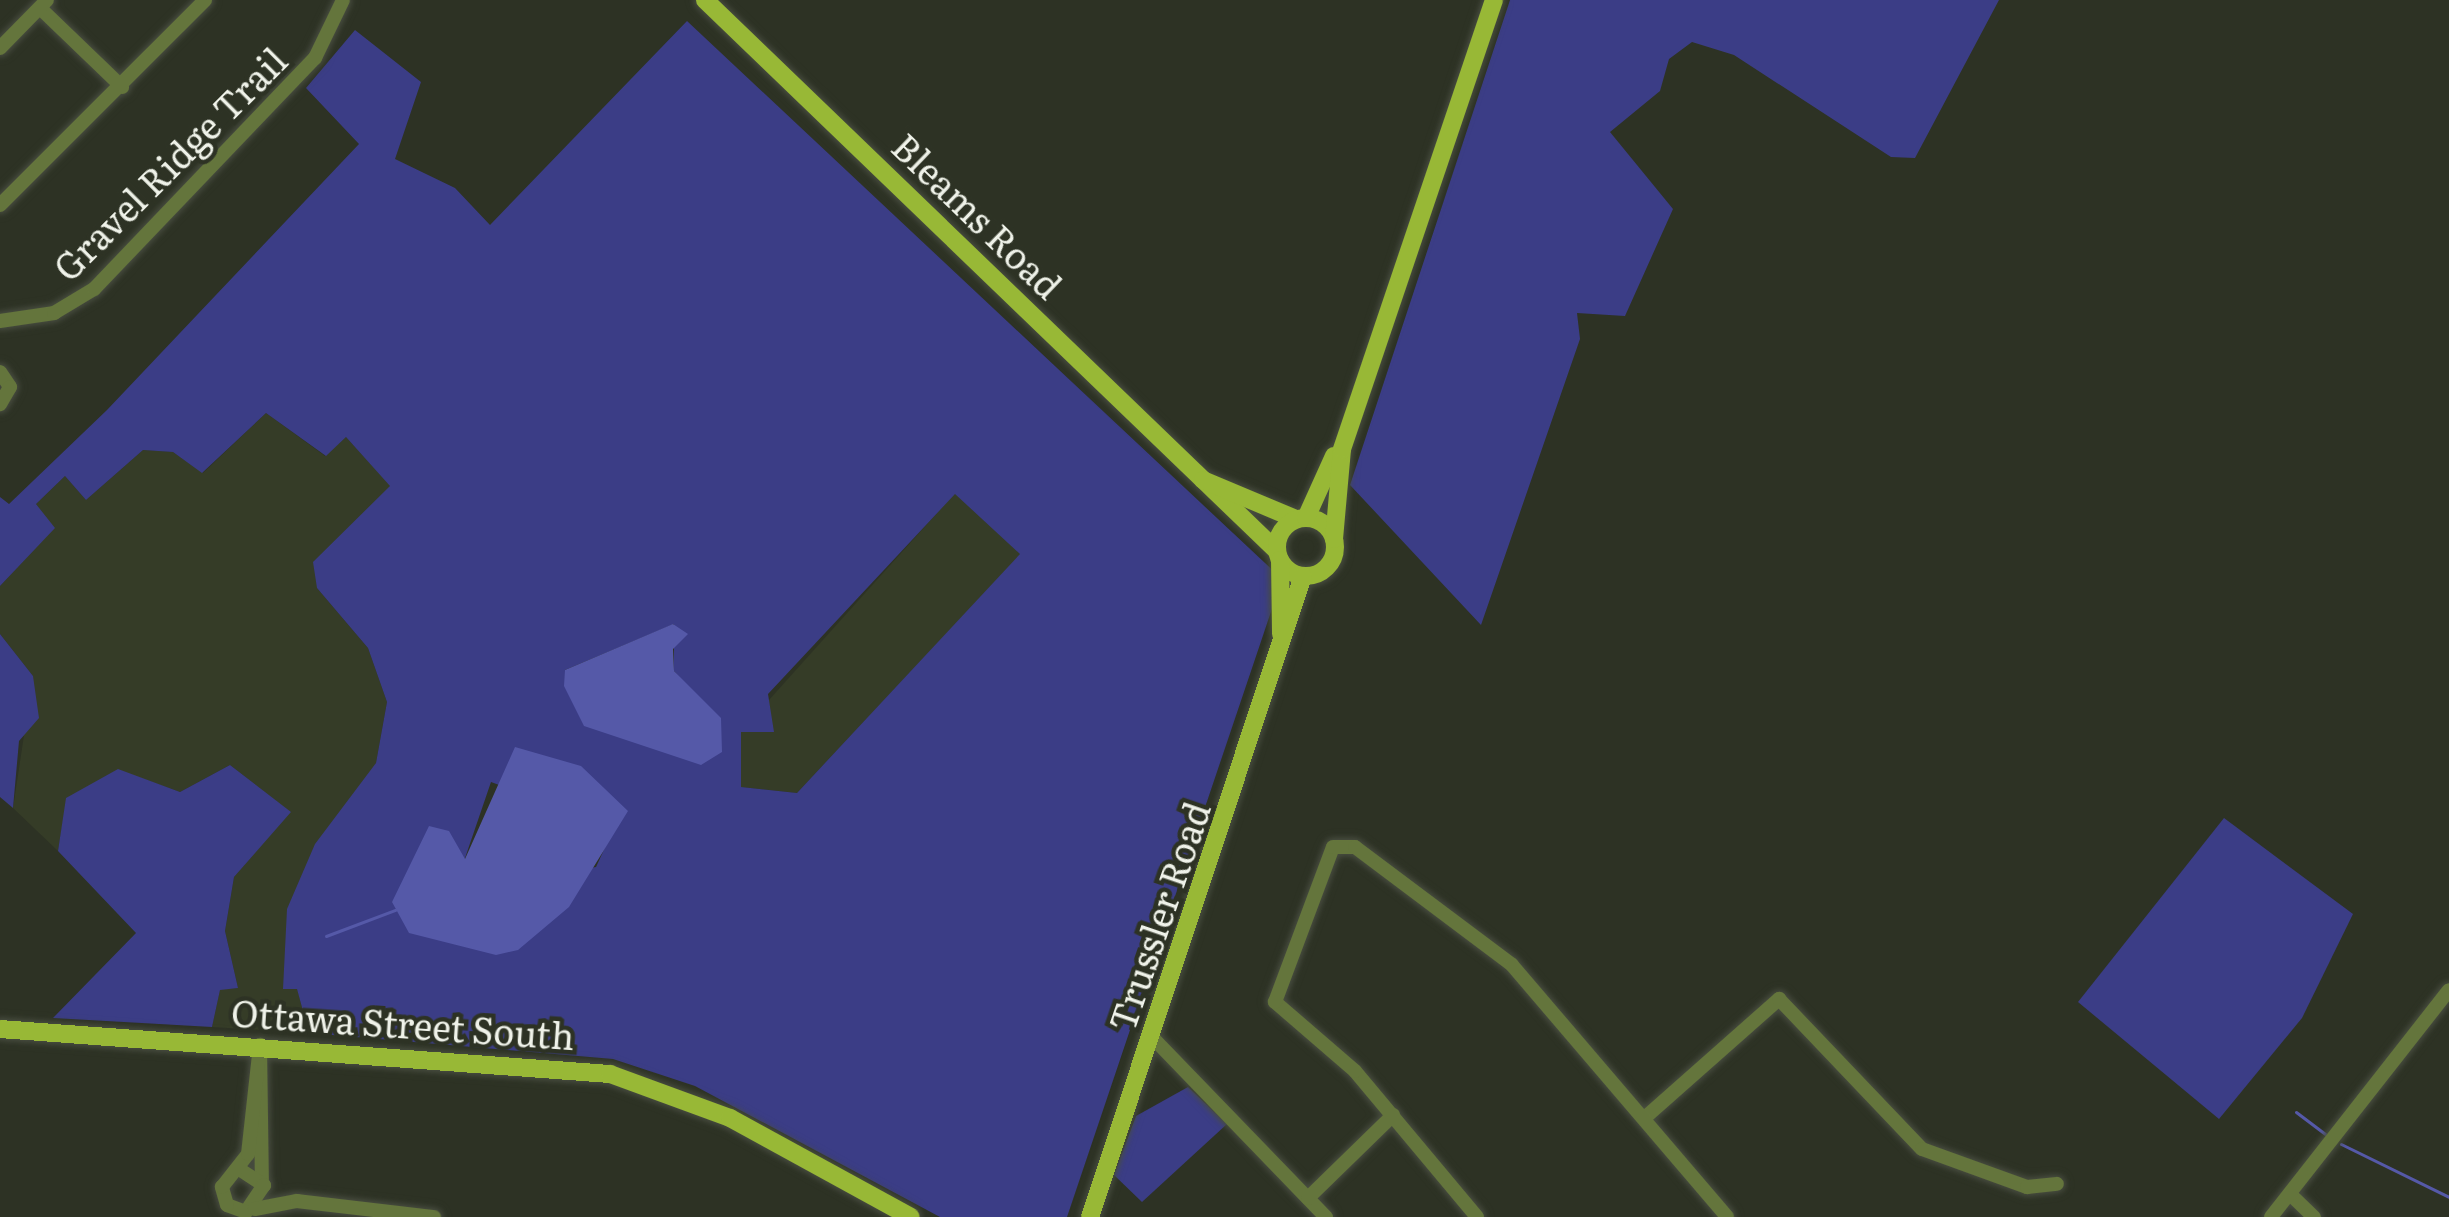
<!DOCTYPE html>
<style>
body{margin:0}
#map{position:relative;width:2449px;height:1217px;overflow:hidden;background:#2d3224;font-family:Literata,serif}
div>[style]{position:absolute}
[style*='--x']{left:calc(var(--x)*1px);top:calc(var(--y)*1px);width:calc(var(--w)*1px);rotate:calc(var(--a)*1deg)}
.built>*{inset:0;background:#353c27}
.green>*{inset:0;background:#3b3d86}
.water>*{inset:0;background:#5559a8}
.stream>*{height:3px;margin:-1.5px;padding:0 1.5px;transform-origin:1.5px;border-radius:1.5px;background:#5559a8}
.roads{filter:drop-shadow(0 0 3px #484d40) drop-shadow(0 0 3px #484d40)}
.minor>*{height:14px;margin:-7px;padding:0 7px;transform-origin:7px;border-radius:7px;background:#64753c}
.major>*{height:18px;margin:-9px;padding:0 9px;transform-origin:9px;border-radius:9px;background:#98b836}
.major>.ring{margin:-9px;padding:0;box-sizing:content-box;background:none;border:18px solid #98b836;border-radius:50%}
span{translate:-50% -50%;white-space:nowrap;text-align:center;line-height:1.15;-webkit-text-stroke:9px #2d3224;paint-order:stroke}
.street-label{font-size:36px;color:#eff2e9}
</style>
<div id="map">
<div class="built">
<i style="clip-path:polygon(266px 413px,325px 456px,346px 437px,391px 486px,317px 588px,368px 648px,387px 702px,376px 763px,284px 989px,297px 988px,309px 1033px,212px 1027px,220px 989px,238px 988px,225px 931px,234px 877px,290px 812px,230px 765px,180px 792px,118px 770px,67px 798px,58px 851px,13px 808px,33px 676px,0 634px,0 586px,54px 528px,36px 504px,65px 476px,86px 500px,143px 450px,173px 452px,203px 473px)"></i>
<i style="clip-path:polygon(955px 493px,1021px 554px,797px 793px,740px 787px,741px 731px)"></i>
</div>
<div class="green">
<i style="clip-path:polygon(1510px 0,1999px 0,1915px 158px,1891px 157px,1734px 55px,1692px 42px,1669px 59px,1660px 91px,1610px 132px,1673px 209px,1625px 316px,1577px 313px,1580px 339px,1481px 625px,1350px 485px)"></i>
<i style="clip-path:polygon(evenodd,687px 21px,1282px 579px,1067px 1217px,940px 1217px,695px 1086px,613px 1059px,309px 1033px,297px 989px,283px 989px,287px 909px,315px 844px,376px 763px,387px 702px,368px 648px,317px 588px,313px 562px,390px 486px,346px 437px,326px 456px,266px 413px,202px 473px,173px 452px,143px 450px,86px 500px,65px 476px,36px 504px,55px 528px,0 586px,0 497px,9px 504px,107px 410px,359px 144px,306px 88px,355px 30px,421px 82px,395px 159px,455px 188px,490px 225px,687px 21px,955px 494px,1020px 554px,797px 793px,741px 787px,741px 732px,774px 732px,768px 694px,955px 494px,687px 21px,674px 624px,674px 671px,688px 687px,565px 670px,674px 624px,687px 21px,491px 782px,614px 828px,596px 867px,392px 902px,464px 861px,491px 782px)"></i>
<i style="clip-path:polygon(0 634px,33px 676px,39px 718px,19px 741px,13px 808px,0 797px)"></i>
<i style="clip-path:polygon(230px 765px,291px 812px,234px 877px,225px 931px,238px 988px,220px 990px,212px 1027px,53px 1018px,136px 933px,58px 851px,66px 798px,118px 769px,180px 792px)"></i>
<i style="clip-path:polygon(2224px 818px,2353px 914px,2302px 1018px,2219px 1119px,2078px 1002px)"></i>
<i style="clip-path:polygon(1188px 1087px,1227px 1124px,1142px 1202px,1114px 1175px,1136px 1116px)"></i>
</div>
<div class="water">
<i style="clip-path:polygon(673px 624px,688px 634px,673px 649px,674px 671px,721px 718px,722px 752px,701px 765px,584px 726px,564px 686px,565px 670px)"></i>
<i style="clip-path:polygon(515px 747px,581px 766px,628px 811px,569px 907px,518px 950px,496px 955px,409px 933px,392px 902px,429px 826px,449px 831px,465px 859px)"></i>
</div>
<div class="stream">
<i style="--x:326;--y:936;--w:74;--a:-20.6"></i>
<i style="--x:2296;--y:1112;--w:39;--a:37"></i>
<i style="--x:2341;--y:1144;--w:120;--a:26.1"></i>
</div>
<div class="roads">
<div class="minor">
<i style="--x:40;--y:8;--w:114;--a:43.9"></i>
<i style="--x:0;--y:48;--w:67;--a:-45.6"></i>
<i style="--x:0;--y:205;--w:290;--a:-45"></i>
<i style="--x:0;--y:321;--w:55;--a:-8.4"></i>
<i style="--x:54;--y:313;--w:47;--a:-31"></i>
<i style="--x:94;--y:289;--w:320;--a:-46.3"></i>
<i style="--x:315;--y:58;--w:64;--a:-64.2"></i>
<i style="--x:0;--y:372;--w:18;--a:56"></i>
<i style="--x:10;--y:387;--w:20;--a:120"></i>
<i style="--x:1153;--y:1038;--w:249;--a:46"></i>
<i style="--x:260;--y:1045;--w:135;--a:89.2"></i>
<i style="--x:1649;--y:1114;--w:174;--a:-41.5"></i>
<i style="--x:1779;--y:999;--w:207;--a:46.4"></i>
<i style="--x:1922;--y:1149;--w:112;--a:19.9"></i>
<i style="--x:2027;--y:1187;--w:30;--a:-6"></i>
<i style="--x:239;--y:1169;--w:30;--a:33"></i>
<i style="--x:264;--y:1185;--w:32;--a:124"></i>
<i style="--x:246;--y:1212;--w:20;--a:-160"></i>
<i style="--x:227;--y:1205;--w:19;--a:-106"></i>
<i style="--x:222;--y:1187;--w:42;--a:-51.8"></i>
<i style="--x:248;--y:1154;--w:110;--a:-83.7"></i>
<i style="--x:2291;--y:1195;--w:32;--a:44"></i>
<i style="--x:1308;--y:1198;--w:119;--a:-44.3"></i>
<i style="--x:255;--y:1209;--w:43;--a:-10.8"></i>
<i style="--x:297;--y:1201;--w:138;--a:6.7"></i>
<i style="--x:1477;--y:1217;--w:190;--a:-129.9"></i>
<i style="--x:1355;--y:1071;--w:106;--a:-139.2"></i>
<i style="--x:1275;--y:1002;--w:165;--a:-69.5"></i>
<i style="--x:1333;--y:847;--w:22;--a:0"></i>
<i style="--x:1355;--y:847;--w:196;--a:36.9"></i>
<i style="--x:1512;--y:965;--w:331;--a:49.5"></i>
<i style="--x:2271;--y:1217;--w:288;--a:-51.9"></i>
</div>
<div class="major">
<i style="--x:705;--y:0;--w:794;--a:43.93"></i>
<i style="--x:1203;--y:480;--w:101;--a:22.8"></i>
<i class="ring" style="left:1277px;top:518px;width:40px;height:40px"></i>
<i style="--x:1306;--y:518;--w:68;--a:-65.7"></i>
<i style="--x:1334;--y:539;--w:90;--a:-84.9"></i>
<i style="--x:1342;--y:449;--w:474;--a:-71.3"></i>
<i style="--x:1280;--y:560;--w:74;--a:89.2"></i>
<i style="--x:0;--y:1029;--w:612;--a:4.22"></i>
<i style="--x:610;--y:1074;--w:128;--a:20.1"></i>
<i style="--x:730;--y:1118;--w:206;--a:28.7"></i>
<i style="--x:1090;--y:1217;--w:675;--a:-71.62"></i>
</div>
</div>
<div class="street-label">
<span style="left:169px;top:163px;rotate:-45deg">Gravel Ridge Trail</span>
<span style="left:978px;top:215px;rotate:44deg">Bleams Road</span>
<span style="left:1158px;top:916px;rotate:-71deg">Trussler Road</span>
<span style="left:403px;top:1023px;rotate:4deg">Ottawa Street South</span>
</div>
</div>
